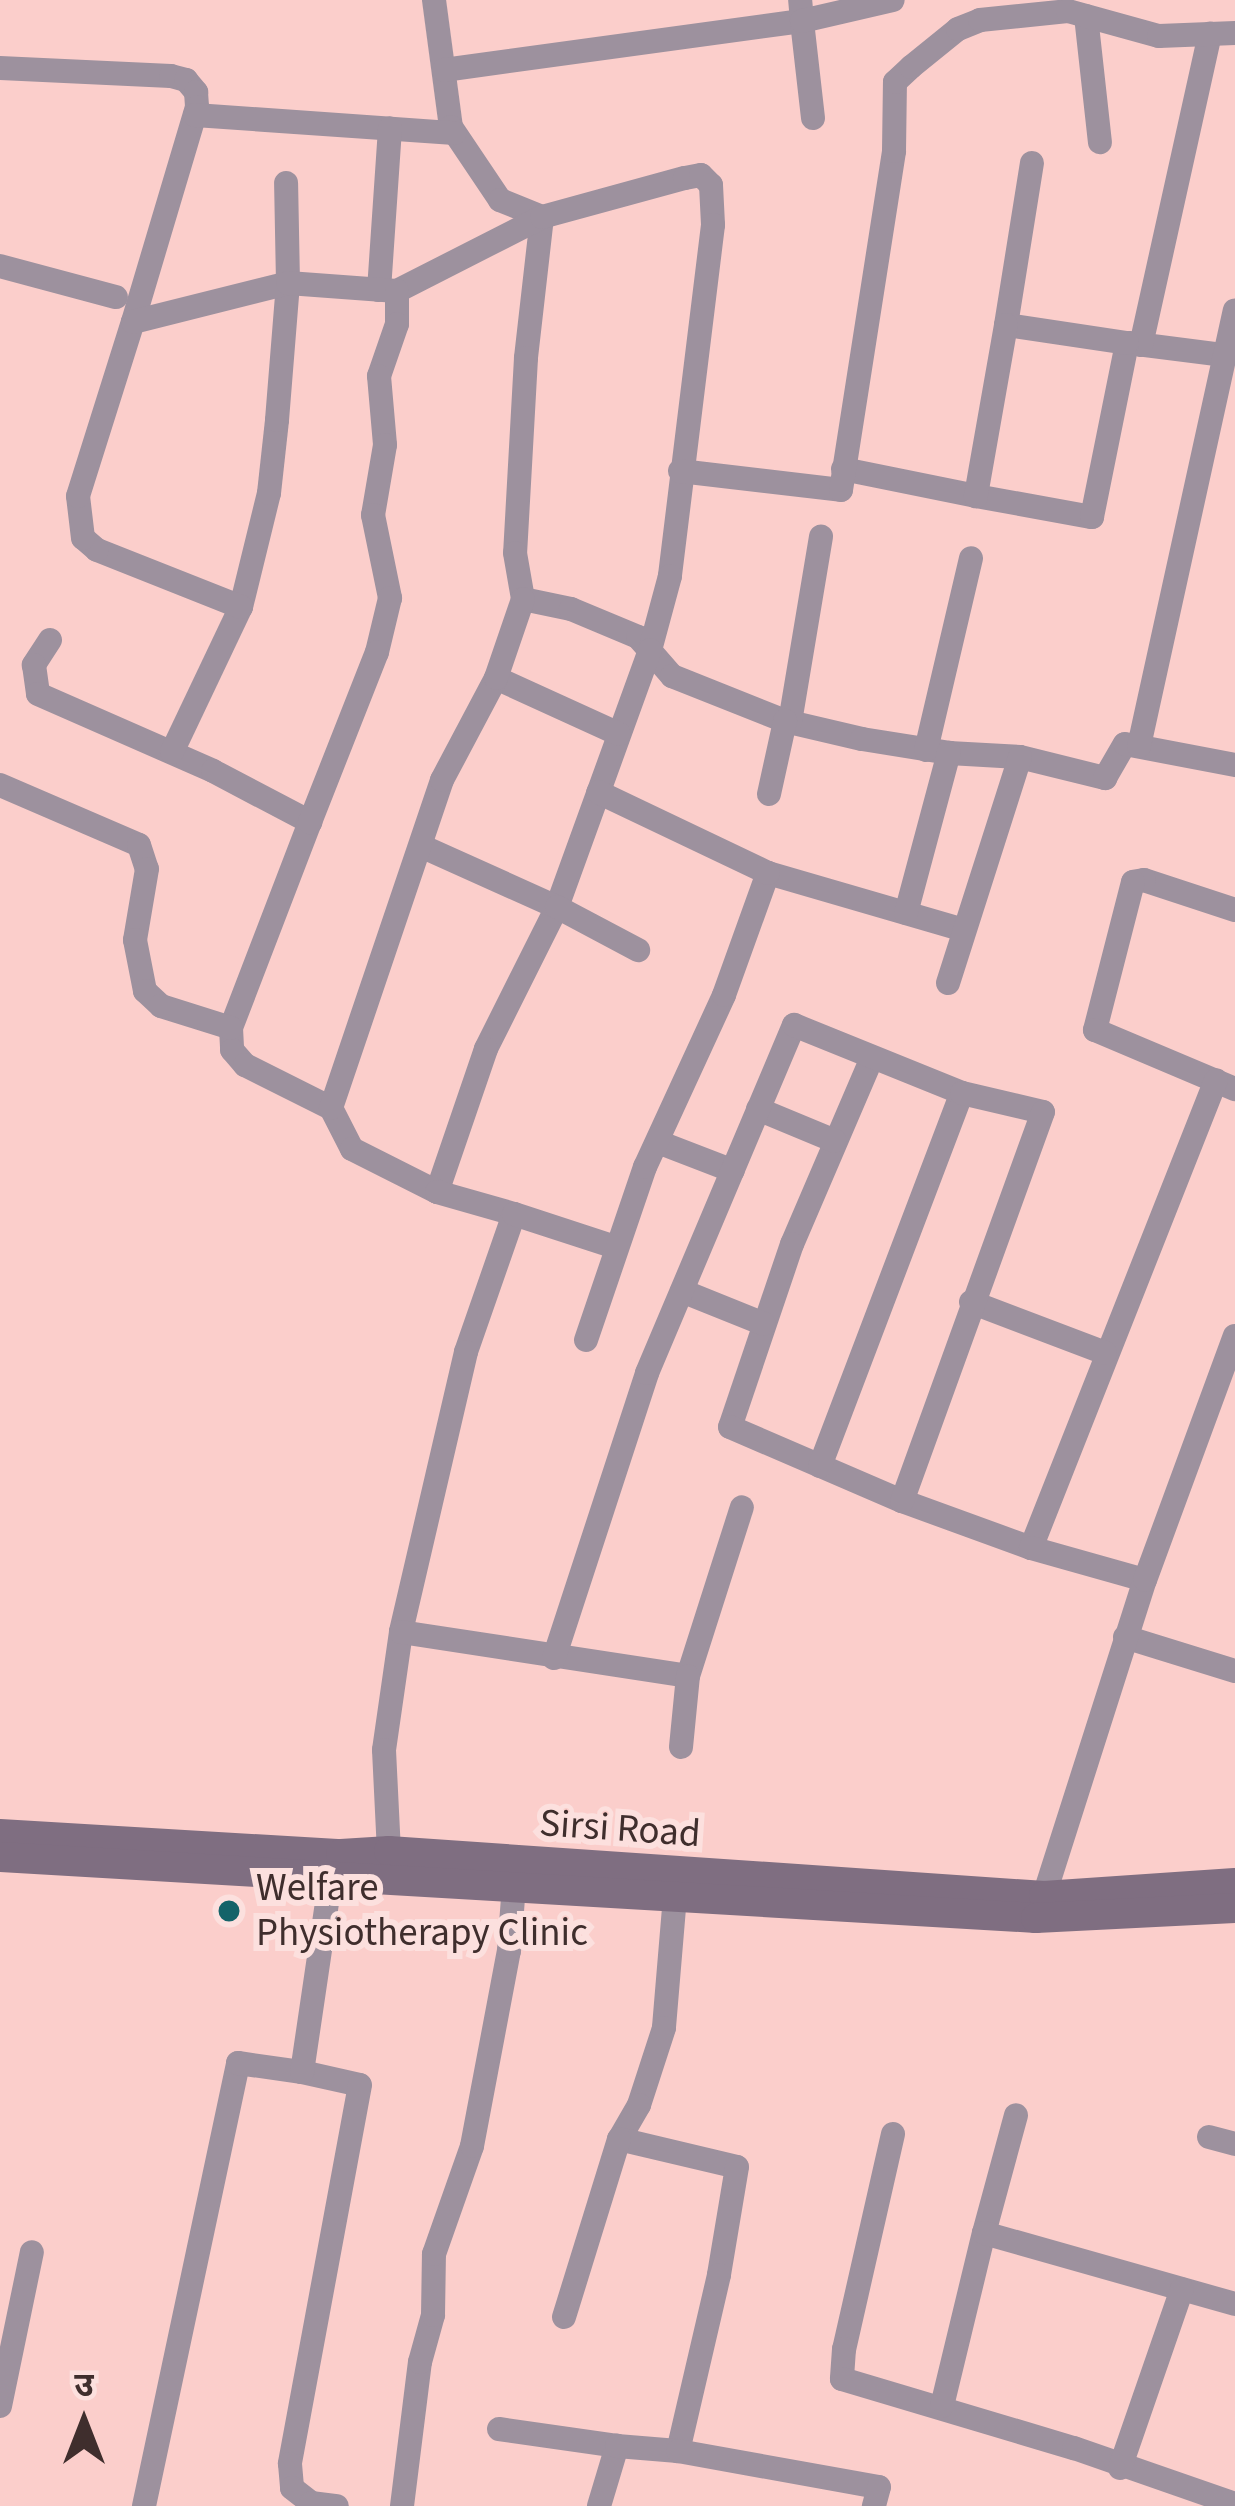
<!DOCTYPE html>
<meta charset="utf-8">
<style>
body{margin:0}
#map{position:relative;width:1235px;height:2506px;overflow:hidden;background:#fbcecb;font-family:"Source Sans 3","Noto Sans Devanagari",sans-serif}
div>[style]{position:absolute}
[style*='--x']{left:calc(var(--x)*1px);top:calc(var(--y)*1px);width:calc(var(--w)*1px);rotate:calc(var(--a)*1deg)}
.minor>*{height:24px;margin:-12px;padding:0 12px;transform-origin:12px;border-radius:12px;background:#9d919e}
.secondary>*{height:30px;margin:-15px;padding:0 15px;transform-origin:15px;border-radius:15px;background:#7f6e81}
.dots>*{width:33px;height:33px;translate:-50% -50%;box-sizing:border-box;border:6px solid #fce0de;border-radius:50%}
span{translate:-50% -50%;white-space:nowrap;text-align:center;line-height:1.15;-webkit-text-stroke:12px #fce0de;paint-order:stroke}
.street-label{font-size:39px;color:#3f2e2d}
.poi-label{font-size:39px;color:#3f2e2d}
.left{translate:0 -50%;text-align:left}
.north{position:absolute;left:24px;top:2362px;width:120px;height:120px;-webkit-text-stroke:9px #fce0de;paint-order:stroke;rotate:0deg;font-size:33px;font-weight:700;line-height:48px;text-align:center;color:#3f2e2d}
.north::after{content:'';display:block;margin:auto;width:42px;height:54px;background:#3f2e2d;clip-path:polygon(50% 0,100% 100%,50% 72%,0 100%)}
</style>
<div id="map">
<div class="minor">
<i style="--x:434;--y:0;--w:128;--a:82.4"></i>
<i style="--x:451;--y:127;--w:88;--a:56.1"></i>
<i style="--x:500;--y:200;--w:45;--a:22"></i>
<i style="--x:542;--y:217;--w:142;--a:96.5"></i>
<i style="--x:526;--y:358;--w:195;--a:93.2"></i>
<i style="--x:515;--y:553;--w:47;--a:80.1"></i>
<i style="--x:523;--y:599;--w:49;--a:11.8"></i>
<i style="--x:571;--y:609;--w:73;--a:22.7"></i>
<i style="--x:638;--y:637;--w:52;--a:48.9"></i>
<i style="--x:672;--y:676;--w:122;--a:21.7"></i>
<i style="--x:785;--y:721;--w:79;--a:13.2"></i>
<i style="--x:862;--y:739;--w:88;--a:9.1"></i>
<i style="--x:949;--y:753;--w:71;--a:3.2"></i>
<i style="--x:1020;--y:757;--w:88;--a:13.9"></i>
<i style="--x:1105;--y:778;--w:39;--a:-60"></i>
<i style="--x:1125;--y:744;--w:112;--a:10.8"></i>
<i style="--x:1086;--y:16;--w:127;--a:83.7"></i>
<i style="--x:0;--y:68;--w:171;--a:2.7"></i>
<i style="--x:171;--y:76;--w:16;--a:15"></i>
<i style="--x:186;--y:80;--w:16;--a:50"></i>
<i style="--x:196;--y:92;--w:15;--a:86"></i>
<i style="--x:197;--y:107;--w:224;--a:106.6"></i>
<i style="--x:444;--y:70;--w:361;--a:-7.8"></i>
<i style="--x:802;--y:21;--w:21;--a:-95"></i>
<i style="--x:195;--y:115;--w:260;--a:4"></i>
<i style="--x:813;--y:118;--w:98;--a:-96.5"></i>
<i style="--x:802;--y:21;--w:93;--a:-13"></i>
<i style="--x:0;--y:266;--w:120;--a:15"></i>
<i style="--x:379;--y:290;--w:162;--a:-86.1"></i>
<i style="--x:397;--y:291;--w:163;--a:-27"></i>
<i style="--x:542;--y:217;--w:148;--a:-15.3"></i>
<i style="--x:685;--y:178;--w:16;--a:-11"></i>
<i style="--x:701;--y:175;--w:14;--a:45"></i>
<i style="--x:711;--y:185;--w:40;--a:87.1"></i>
<i style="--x:713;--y:225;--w:354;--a:97"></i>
<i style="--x:670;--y:576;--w:77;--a:105.1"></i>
<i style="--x:650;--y:650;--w:273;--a:109.9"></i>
<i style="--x:557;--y:907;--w:159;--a:116.6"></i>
<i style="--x:486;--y:1049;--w:151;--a:108.9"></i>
<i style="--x:1006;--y:325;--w:164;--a:-80.9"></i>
<i style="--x:1129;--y:343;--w:96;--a:7.2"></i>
<i style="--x:1141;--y:345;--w:319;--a:-77.5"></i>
<i style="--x:843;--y:469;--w:136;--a:11.5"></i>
<i style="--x:976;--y:496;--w:118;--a:10.3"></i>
<i style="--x:1092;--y:517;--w:177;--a:-78.6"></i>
<i style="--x:1127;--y:343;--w:122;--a:-171.5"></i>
<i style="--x:1006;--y:325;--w:174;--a:100"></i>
<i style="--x:680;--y:471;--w:162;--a:6.7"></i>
<i style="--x:841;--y:490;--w:343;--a:-81.1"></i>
<i style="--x:894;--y:151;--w:69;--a:-89.2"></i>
<i style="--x:895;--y:82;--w:22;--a:-43"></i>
<i style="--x:911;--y:67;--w:60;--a:-39"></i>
<i style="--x:958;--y:29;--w:24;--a:-22"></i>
<i style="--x:980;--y:20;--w:88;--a:-5.8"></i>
<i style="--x:1068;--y:11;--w:94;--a:15.4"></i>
<i style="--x:1159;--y:36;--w:76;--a:-2.3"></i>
<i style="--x:241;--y:607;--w:117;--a:-76.2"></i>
<i style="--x:269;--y:493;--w:73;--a:-83.7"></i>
<i style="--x:277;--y:420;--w:137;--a:-85.4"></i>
<i style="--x:288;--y:283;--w:100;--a:-91.1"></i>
<i style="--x:50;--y:640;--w:30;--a:123"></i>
<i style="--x:34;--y:665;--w:29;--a:82"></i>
<i style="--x:38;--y:694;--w:191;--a:23.7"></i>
<i style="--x:213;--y:771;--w:110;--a:27.7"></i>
<i style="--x:310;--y:822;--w:221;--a:111"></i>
<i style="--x:231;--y:1028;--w:22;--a:87"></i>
<i style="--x:232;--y:1050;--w:20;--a:49"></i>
<i style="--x:245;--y:1065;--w:96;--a:26.6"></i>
<i style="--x:331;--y:1108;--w:46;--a:62.9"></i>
<i style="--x:352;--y:1149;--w:95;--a:26.8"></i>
<i style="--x:437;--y:1192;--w:80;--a:15.9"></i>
<i style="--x:514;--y:1214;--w:146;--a:109.2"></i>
<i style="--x:466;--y:1352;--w:287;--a:103.1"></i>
<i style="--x:401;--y:1632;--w:119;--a:98.2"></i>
<i style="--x:384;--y:1750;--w:101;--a:87.2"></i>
<i style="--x:496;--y:678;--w:135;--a:24.5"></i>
<i style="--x:790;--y:722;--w:188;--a:-80.5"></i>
<i style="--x:1139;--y:746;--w:446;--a:-77.6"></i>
<i style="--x:926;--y:750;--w:197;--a:-76.8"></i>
<i style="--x:172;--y:752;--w:161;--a:-64.6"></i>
<i style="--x:241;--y:607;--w:155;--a:-158.4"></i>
<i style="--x:97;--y:550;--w:18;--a:-139"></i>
<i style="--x:83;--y:538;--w:42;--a:-96.8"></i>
<i style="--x:78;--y:496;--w:182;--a:-72.5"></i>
<i style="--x:133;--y:322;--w:160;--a:-14.1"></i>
<i style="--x:288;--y:283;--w:109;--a:4.2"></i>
<i style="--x:397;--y:291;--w:33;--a:90"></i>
<i style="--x:397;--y:324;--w:55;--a:109.1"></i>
<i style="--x:379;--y:376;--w:69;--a:85"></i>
<i style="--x:385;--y:445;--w:71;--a:99.7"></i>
<i style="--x:373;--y:515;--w:85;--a:78.4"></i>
<i style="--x:390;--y:598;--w:56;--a:103.5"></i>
<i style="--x:377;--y:652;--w:183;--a:111.5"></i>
<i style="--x:0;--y:785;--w:151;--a:23.3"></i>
<i style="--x:139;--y:845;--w:25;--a:72"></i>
<i style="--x:147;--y:869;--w:72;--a:99.6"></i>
<i style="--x:135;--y:940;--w:52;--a:78.9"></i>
<i style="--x:145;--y:991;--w:22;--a:43"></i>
<i style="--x:161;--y:1006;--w:73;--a:17.4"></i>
<i style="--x:769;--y:794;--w:75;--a:-77.6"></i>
<i style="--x:421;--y:846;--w:149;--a:24.2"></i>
<i style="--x:557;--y:907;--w:92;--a:28"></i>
<i style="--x:768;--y:873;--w:204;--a:16.2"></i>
<i style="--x:1235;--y:910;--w:96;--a:-161.8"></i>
<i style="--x:1144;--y:880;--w:11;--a:170"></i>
<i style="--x:1133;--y:882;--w:153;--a:104.4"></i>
<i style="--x:1095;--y:1030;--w:152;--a:22.9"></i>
<i style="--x:906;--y:913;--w:166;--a:-75"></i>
<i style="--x:948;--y:983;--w:237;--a:-72.3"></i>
<i style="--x:871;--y:1060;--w:200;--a:113.2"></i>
<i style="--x:792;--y:1244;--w:193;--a:108.7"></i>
<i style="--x:730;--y:1427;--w:187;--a:23.3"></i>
<i style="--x:902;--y:1501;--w:137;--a:20"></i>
<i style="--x:1031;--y:1548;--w:503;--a:-68.43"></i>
<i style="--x:331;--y:1108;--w:346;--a:-71.3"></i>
<i style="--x:442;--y:780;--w:115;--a:-62.1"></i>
<i style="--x:496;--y:678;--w:83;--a:-71.1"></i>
<i style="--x:758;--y:1109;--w:83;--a:22.6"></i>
<i style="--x:658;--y:1142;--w:80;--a:21.1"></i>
<i style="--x:514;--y:1214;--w:106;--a:18.1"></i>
<i style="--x:682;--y:1291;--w:88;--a:21.9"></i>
<i style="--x:971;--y:1302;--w:143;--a:20.8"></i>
<i style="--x:586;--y:1340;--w:183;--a:-71.2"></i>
<i style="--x:645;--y:1167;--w:189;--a:-65.3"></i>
<i style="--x:724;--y:995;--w:130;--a:-70.2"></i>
<i style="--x:768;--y:873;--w:188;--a:-154.5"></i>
<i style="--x:820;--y:1466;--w:399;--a:-69.2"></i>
<i style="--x:1031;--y:1548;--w:118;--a:15.7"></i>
<i style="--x:401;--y:1632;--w:290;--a:8.7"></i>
<i style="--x:688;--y:1676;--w:177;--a:-72.3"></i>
<i style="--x:1125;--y:1637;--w:115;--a:17.2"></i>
<i style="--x:554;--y:1658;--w:300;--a:-71.9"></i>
<i style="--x:647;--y:1373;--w:378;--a:-67.1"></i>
<i style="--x:794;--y:1025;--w:181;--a:22"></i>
<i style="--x:962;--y:1093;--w:83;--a:13.2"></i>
<i style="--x:1043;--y:1112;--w:414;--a:109.9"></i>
<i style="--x:681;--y:1747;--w:71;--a:-84.4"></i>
<i style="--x:675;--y:1896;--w:132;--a:94.8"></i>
<i style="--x:664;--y:2028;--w:81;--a:108"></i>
<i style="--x:639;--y:2105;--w:39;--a:120"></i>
<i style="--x:619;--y:2139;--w:121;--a:13.3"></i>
<i style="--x:737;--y:2167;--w:109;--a:99.5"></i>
<i style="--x:719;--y:2275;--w:181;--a:103.1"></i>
<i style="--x:1044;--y:1896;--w:332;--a:-72.3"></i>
<i style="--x:1145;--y:1580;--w:260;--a:-69.8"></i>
<i style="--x:302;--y:2072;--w:59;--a:12.6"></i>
<i style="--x:360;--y:2085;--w:385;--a:100.5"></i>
<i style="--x:290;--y:2464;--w:24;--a:85"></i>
<i style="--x:292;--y:2488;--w:24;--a:38"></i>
<i style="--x:311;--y:2503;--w:26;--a:7"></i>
<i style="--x:893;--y:2134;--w:221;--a:102.8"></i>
<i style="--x:844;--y:2349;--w:30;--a:94"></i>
<i style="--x:842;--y:2379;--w:242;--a:16.6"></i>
<i style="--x:1074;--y:2448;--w:170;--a:19.2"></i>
<i style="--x:1209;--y:2137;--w:27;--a:15"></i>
<i style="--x:984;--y:2233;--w:122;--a:-74.8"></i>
<i style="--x:564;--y:2317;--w:186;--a:-72.8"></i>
<i style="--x:0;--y:2406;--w:157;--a:-78.3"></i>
<i style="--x:942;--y:2406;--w:178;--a:-76.4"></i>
<i style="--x:984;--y:2233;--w:261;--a:15.8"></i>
<i style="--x:499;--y:2429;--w:119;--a:8.2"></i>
<i style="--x:1120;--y:2468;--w:189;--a:-70.9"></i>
<i style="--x:144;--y:2506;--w:453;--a:-78"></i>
<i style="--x:238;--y:2063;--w:65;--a:8"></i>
<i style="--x:302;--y:2072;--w:198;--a:-81.6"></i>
<i style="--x:402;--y:2506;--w:145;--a:-82.9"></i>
<i style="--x:420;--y:2362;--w:49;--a:-74.5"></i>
<i style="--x:433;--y:2315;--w:61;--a:-89.1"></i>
<i style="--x:434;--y:2254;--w:114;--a:-70.6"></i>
<i style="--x:472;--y:2146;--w:198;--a:-79.3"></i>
<i style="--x:509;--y:1951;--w:67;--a:-85.7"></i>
<i style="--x:599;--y:2506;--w:63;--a:-73.3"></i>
<i style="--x:617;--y:2446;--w:61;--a:4.7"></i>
<i style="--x:678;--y:2451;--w:204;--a:10.2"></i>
<i style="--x:879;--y:2487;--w:20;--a:105"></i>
</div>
<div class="secondary">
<i style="--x:0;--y:1834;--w:342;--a:3.4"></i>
<i style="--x:341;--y:1854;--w:48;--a:-3.6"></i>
<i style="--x:389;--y:1851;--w:657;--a:3.93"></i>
<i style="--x:1044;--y:1896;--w:191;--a:-3.9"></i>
<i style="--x:0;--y:1857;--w:1038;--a:3.37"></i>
<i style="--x:1036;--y:1918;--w:199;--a:-2.9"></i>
</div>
<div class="dots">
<i style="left:229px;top:1911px;background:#146369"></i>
</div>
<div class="street-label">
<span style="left:620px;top:1829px;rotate:4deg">Sirsi Road</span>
</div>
<div class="poi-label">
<span class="left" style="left:256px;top:1911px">Welfare<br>Physiotherapy Clinic</span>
</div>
<div class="north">उ</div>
</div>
